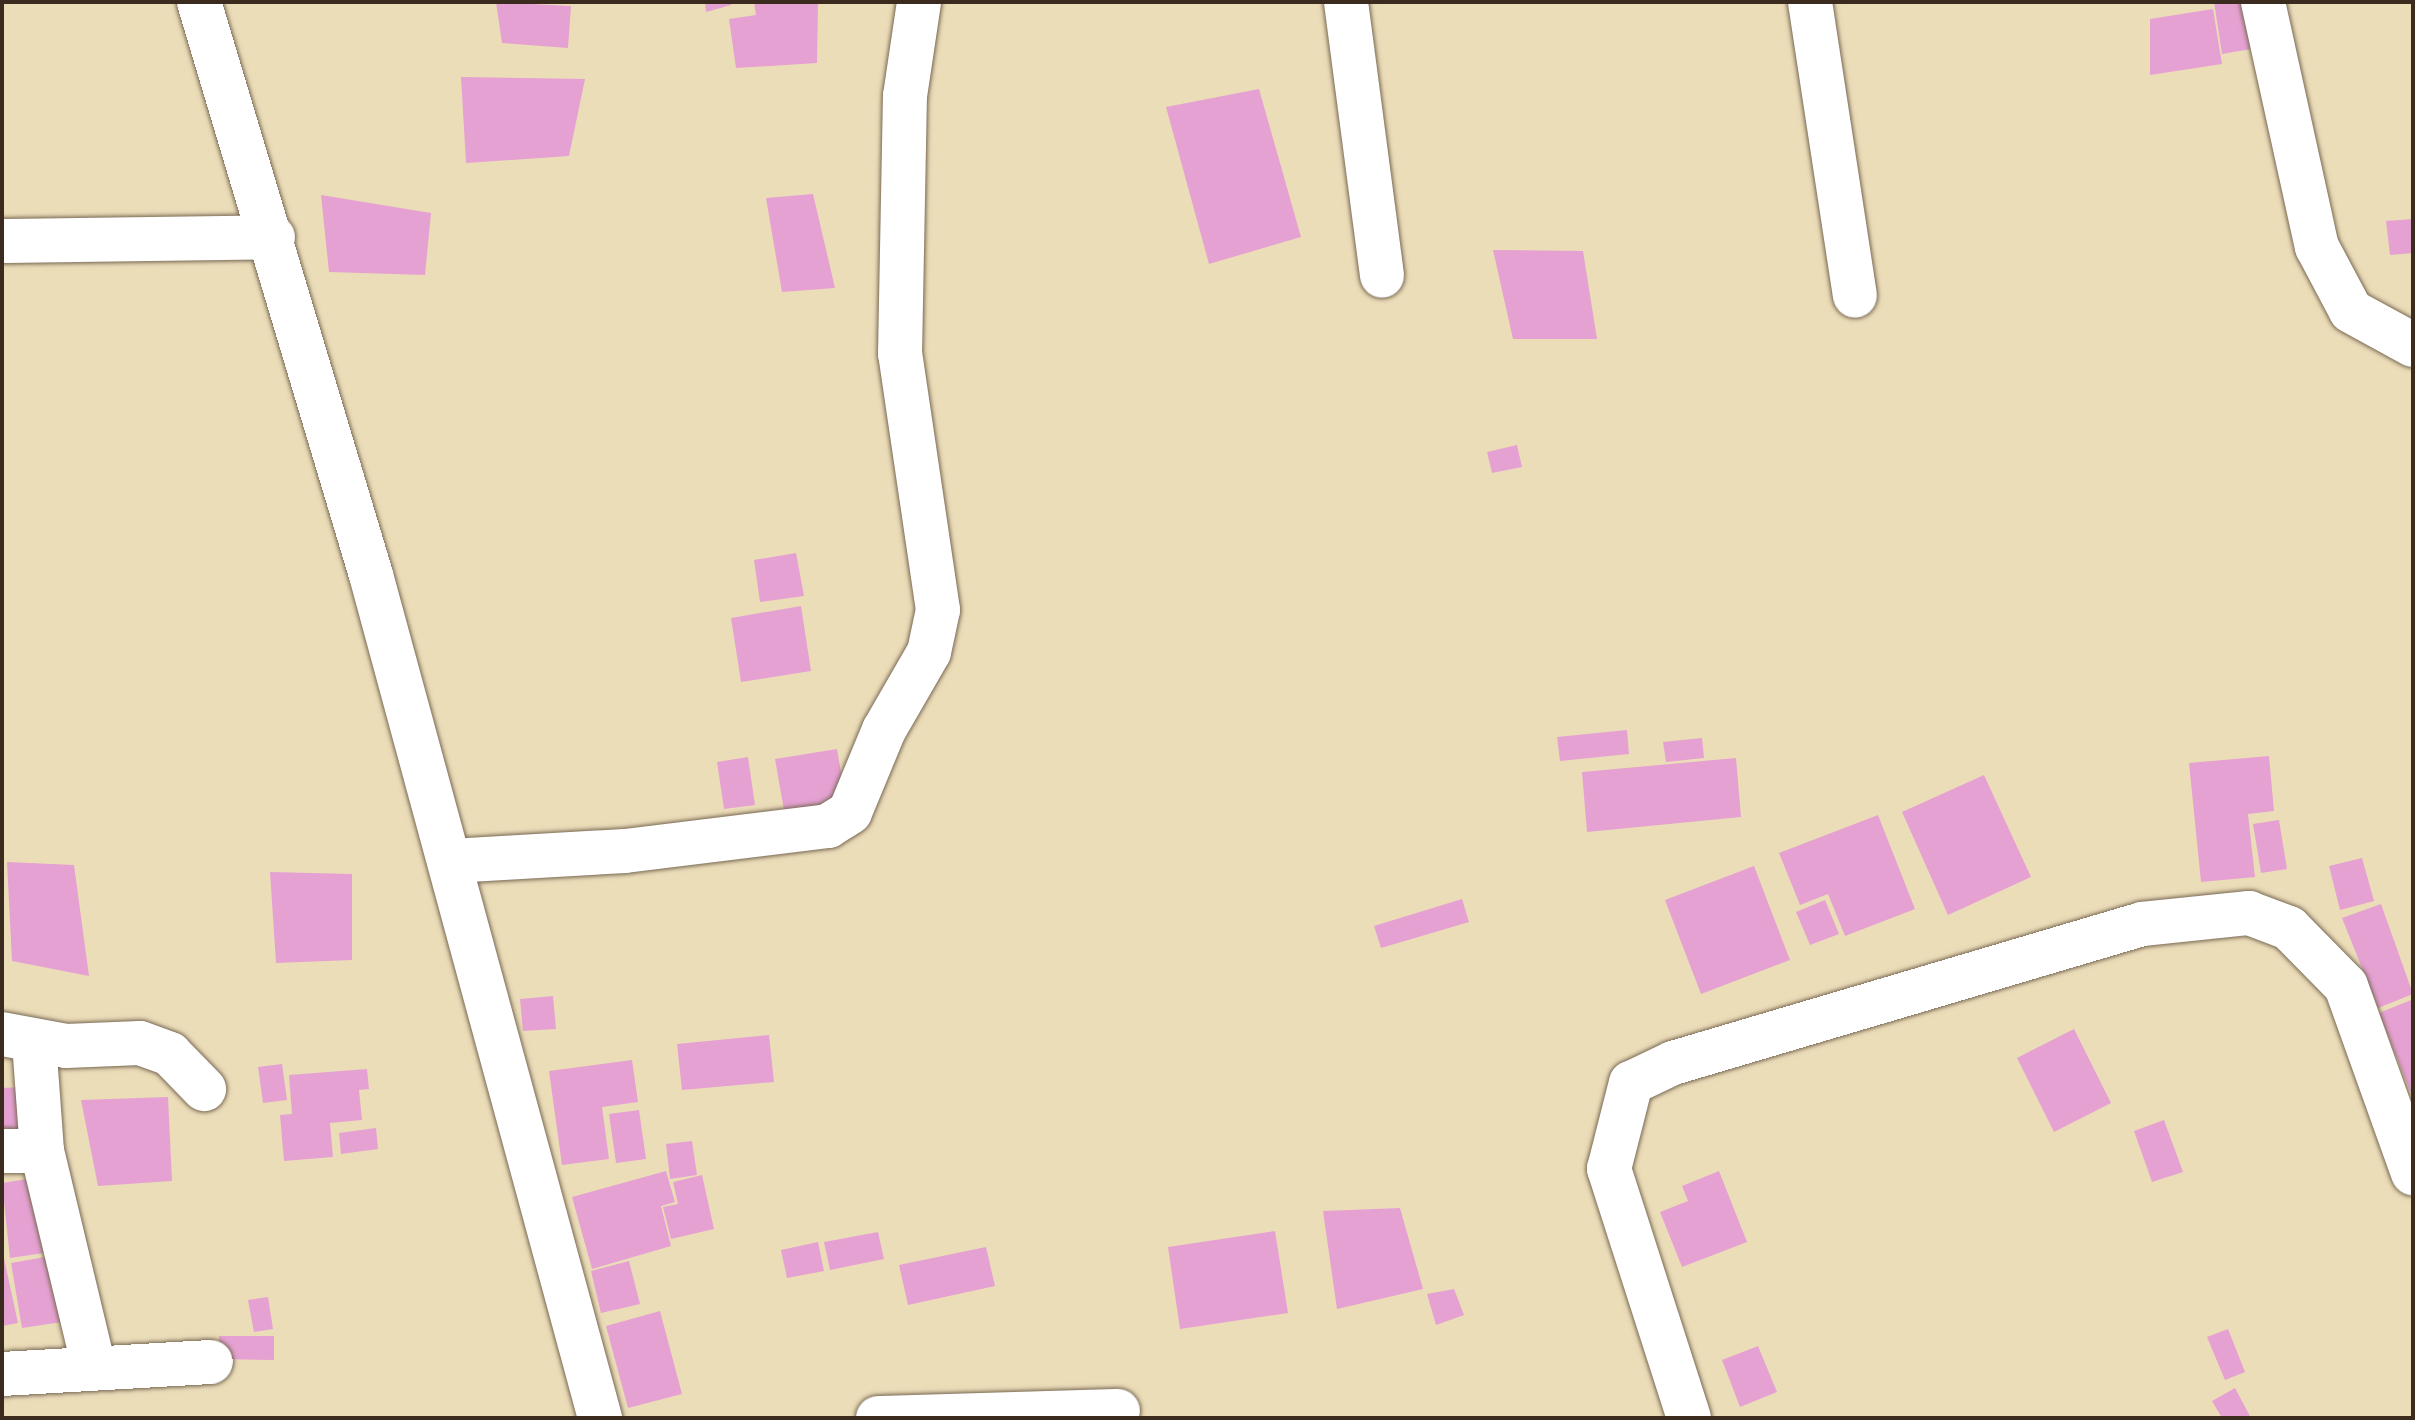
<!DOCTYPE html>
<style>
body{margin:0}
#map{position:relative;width:2415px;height:1420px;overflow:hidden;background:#ecddb9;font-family:"IM FELL Great Primer",serif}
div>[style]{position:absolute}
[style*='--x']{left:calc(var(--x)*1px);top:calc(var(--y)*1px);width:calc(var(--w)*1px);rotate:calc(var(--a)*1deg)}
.building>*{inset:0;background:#e5a1d2}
.roads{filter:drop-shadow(0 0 2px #796954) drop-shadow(0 0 2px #796954)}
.street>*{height:44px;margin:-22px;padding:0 22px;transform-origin:22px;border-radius:22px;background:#fff}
span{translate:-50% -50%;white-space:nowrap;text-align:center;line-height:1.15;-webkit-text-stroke:6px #fdfcf7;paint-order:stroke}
.frame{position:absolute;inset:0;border:4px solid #3b2a1e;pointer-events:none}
</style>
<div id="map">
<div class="building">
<i style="clip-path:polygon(496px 2px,571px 6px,568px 48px,502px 43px)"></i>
<i style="clip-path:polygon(705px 2px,731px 2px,731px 5px,706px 12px)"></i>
<i style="clip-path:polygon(754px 2px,818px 2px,817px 63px,736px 68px,729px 19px,756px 15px)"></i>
<i style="clip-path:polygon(2214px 2px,2249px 2px,2257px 48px,2222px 54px)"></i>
<i style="clip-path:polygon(2213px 9px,2222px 64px,2150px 75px,2150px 19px)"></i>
<i style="clip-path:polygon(461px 77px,585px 79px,569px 156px,466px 163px)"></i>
<i style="clip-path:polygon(1259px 89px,1301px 237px,1209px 264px,1166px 107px)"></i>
<i style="clip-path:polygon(813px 194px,835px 288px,782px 292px,766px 198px)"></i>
<i style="clip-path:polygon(321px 195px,431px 213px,425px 275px,329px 272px)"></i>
<i style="clip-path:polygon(2413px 219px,2413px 253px,2390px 255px,2386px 221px)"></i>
<i style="clip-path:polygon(1493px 250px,1583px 251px,1597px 339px,1513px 339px)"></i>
<i style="clip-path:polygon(1517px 445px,1522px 467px,1492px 473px,1487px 452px)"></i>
<i style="clip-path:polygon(796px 553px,804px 596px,760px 602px,754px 560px)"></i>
<i style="clip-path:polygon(801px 606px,811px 671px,741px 682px,731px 618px)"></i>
<i style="clip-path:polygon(1627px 730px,1629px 754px,1560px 761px,1557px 737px)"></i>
<i style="clip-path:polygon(1702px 738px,1704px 758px,1666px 762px,1663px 742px)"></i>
<i style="clip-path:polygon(837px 749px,847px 807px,785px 816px,775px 759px)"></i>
<i style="clip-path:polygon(2269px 756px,2274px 811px,2248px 814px,2255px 877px,2201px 882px,2189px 763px)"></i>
<i style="clip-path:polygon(748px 757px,755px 805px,724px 809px,717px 762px)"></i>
<i style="clip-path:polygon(1736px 758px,1741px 817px,1587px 832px,1582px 772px)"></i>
<i style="clip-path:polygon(1984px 775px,2031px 877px,1948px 915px,1902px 812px)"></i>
<i style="clip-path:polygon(1878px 815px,1915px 909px,1845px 936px,1828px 894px,1800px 905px,1779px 853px)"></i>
<i style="clip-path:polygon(2279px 820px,2287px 869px,2261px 873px,2253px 824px)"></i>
<i style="clip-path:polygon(2362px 858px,2374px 901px,2340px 910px,2329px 866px)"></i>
<i style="clip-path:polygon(7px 862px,74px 865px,89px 976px,12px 961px)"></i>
<i style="clip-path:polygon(1754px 866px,1790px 960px,1701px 994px,1665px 900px)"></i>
<i style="clip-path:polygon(270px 872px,352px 874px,352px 960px,276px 963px)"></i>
<i style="clip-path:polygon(1462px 899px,1469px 922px,1381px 948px,1374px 926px)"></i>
<i style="clip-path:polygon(1825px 900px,1839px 934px,1810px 945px,1796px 912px)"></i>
<i style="clip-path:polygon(2381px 904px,2413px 994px,2378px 1008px,2342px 918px)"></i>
<i style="clip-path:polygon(553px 996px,556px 1029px,523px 1031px,520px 999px)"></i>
<i style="clip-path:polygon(2411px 1000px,2413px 1006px,2413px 1098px,2379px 1013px)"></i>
<i style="clip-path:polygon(2074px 1029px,2111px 1103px,2054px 1132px,2017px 1058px)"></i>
<i style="clip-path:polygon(769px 1035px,774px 1082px,682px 1090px,677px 1044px)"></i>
<i style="clip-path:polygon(632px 1060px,638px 1102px,602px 1107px,609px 1159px,562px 1165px,549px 1071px)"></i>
<i style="clip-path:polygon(282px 1064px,287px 1100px,263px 1103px,258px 1067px)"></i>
<i style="clip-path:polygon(367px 1069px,369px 1089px,359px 1090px,362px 1120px,330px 1123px,333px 1157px,284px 1161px,280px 1115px,292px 1114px,289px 1075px)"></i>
<i style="clip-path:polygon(22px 1087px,26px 1143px,2px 1145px,2px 1088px)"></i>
<i style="clip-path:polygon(168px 1097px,172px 1181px,98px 1186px,81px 1100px)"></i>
<i style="clip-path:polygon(639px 1110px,646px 1159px,616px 1163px,609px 1114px)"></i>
<i style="clip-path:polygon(2164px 1120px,2183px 1172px,2152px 1182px,2134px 1131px)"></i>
<i style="clip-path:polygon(376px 1128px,378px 1149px,341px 1154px,339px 1133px)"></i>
<i style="clip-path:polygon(692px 1141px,697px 1175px,670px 1179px,666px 1144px)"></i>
<i style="clip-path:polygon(666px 1171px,675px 1202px,661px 1206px,671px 1246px,592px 1269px,572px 1197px)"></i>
<i style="clip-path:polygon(1719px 1171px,1747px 1242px,1682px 1267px,1660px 1212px,1688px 1201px,1682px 1186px)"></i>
<i style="clip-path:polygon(702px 1175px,714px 1229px,671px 1239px,663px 1207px,678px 1204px,673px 1182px)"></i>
<i style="clip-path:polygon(40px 1177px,51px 1252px,10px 1258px,2px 1183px)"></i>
<i style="clip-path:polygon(1400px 1208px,1423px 1289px,1337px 1309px,1323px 1211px)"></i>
<i style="clip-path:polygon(1275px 1231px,1288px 1313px,1180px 1329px,1168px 1247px)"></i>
<i style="clip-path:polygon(878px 1232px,884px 1259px,830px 1270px,824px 1242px)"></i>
<i style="clip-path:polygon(818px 1242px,824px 1271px,787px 1278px,781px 1250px)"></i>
<i style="clip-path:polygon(986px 1247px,995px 1286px,908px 1305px,899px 1265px)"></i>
<i style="clip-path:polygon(2px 1249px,18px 1323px,2px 1326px)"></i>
<i style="clip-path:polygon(51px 1256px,62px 1322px,22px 1328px,11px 1263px)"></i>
<i style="clip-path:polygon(629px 1261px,640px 1304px,601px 1313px,591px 1271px)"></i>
<i style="clip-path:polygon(1454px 1289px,1464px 1315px,1436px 1325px,1427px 1294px)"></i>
<i style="clip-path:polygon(268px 1297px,273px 1329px,254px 1332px,248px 1300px)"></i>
<i style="clip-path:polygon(660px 1311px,682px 1394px,628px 1408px,606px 1326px)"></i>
<i style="clip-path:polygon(2228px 1329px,2245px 1372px,2225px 1380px,2207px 1337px)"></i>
<i style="clip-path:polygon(219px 1336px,274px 1336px,274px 1360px,218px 1359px)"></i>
<i style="clip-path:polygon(1758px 1346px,1777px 1392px,1740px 1407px,1722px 1360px)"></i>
<i style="clip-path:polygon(2235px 1388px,2251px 1418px,2222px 1418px,2212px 1401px)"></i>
</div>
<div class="roads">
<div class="street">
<i style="--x:199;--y:2;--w:598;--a:73.29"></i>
<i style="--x:371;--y:575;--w:874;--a:74.8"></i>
<i style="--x:1346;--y:2;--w:276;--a:82.5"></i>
<i style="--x:1810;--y:2;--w:297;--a:81.3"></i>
<i style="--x:2263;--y:2;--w:251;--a:77.6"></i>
<i style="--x:2317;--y:247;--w:72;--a:62"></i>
<i style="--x:2351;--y:311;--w:71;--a:28.7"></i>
<i style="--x:2;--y:241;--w:271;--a:-0.8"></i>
<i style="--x:451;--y:861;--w:174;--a:-3.3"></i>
<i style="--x:625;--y:851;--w:205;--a:-7"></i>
<i style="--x:828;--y:826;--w:26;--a:-32"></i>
<i style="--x:850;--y:812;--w:89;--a:-67.5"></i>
<i style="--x:884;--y:730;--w:90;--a:-60"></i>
<i style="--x:929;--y:652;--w:43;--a:-77.9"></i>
<i style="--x:938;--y:610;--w:259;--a:-98.4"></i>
<i style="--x:900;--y:354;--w:258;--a:-88.9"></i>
<i style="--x:905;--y:96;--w:95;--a:-81.5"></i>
<i style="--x:2;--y:1034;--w:65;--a:10.6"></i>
<i style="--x:66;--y:1046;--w:74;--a:-2.3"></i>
<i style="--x:140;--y:1043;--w:32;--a:20"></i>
<i style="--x:170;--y:1054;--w:49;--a:45.8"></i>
<i style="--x:34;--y:1042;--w:109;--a:85.8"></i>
<i style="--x:42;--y:1151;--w:222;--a:76.5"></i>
<i style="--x:2;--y:1151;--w:40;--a:0"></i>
<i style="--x:2;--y:1374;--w:209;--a:-3.3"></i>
<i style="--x:878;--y:1418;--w:240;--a:-1.7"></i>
<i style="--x:1689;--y:1418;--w:262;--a:-107.8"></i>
<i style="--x:1609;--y:1169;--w:89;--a:-75.7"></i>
<i style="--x:1631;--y:1083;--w:47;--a:-25.5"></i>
<i style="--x:1673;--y:1063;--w:489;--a:-16.5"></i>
<i style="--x:2142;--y:924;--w:108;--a:-5.9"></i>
<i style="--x:2249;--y:913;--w:43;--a:20.6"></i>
<i style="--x:2289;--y:928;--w:81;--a:45.5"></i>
<i style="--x:2346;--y:986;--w:199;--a:70.3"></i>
</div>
</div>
<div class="frame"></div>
</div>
